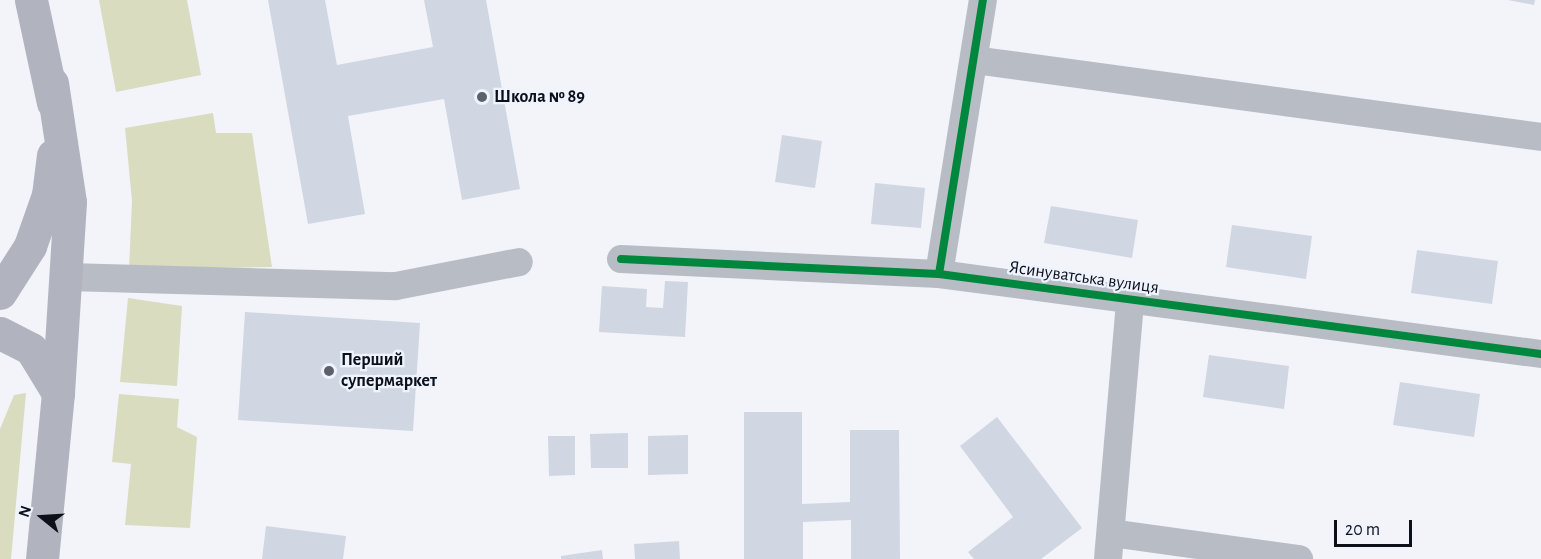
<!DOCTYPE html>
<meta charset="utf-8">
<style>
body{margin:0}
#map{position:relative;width:1541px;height:559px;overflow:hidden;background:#f2f4fa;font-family:"Alegreya Sans",sans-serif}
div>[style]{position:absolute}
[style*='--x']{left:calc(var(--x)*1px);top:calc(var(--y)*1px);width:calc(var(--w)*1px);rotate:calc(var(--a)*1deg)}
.green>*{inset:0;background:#d9dcbf}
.building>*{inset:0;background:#d0d6e2}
.minor>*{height:28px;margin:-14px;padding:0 14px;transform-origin:14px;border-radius:14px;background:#b8bcc4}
.major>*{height:33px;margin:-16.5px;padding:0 16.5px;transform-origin:16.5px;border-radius:16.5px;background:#b1b4be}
.cycleway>*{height:8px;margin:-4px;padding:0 4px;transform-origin:4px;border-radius:4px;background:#00873e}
.dots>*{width:16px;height:16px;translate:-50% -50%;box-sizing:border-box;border:3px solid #eef3fe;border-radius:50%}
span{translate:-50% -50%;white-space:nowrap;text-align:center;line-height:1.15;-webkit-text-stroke:4.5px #eef3fe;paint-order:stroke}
.poi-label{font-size:18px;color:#0c1119;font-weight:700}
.left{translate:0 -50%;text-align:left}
.street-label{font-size:18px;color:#0c1119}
.north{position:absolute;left:12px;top:487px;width:60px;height:60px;-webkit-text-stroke:4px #eef3fe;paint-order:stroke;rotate:288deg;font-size:16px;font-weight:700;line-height:24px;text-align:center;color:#0c1119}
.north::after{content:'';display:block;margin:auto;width:21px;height:27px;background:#0c1119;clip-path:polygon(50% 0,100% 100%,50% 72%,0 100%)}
.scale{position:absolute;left:1334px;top:520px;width:78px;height:27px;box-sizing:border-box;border:3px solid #0c1119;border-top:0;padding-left:8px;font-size:18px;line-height:21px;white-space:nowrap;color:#0c1119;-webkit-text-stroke:4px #eef3fe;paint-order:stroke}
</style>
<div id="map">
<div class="green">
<i style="clip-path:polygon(99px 0,187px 0,201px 75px,116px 92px)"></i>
<i style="clip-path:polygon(213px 113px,216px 133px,252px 133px,272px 267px,129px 269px,132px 201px,125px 128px)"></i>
<i style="clip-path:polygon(128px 298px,182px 306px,177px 386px,120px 382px)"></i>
<i style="clip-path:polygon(26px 393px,11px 559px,0 559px,0 429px,14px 395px)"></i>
<i style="clip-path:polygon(119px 394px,179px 399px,177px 427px,197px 437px,190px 528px,125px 525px,131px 464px,112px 462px)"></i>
</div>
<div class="building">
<i style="clip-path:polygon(268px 0,325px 0,337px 65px,433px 47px,424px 0,486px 0,520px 189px,462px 200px,444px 99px,348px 116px,365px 214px,308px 224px)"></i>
<i style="clip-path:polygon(1508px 0,1535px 0,1534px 5px)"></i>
<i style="clip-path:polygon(782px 135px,822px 141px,815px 188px,775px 182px)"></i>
<i style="clip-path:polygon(875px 183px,925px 188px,921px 228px,871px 224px)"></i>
<i style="clip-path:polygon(1051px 206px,1138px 220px,1132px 258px,1044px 243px)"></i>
<i style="clip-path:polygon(1232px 225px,1312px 236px,1306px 279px,1226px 267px)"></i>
<i style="clip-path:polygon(1417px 250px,1498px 261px,1492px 304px,1411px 293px)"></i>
<i style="clip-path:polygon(665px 281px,688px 282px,685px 337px,599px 332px,602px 286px,647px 289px,646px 307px,663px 308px)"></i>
<i style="clip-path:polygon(245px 312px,420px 323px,413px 431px,238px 420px)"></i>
<i style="clip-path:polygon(1209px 355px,1289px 366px,1284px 409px,1203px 397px)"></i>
<i style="clip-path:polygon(1400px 382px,1480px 394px,1474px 437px,1393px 425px)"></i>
<i style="clip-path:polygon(744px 412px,802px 412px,802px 504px,850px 502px,850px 430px,899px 430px,900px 559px,851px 559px,851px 520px,803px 522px,803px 559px,744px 559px)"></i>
<i style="clip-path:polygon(997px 417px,1082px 528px,1041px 559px,974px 559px,968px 552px,1013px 517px,960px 446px)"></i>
<i style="clip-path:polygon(628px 433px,628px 468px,591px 468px,590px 434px)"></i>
<i style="clip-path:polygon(688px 435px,688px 474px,648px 475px,648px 436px)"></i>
<i style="clip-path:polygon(548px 436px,575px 436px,575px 475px,549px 476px)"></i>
<i style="clip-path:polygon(266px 526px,346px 536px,343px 559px,262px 559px)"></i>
<i style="clip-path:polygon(679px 541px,680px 559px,635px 559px,634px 544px)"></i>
<i style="clip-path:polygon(602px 550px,603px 559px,561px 559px,561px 556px)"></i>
</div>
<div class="minor">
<i style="--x:974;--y:60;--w:572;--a:7.73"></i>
<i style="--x:621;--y:259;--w:318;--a:2.7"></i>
<i style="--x:939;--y:274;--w:607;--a:7.57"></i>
<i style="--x:939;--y:274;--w:278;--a:-80.9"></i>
<i style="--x:68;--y:277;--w:328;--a:1.6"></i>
<i style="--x:396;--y:286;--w:125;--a:-11"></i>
<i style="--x:1111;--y:533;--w:190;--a:7.9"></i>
<i style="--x:1108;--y:559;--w:260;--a:-85.1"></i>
</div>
<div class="major">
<i style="--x:31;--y:0;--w:105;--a:77.9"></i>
<i style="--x:52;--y:83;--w:120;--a:81.4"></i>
<i style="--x:70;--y:202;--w:191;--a:93.6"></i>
<i style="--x:0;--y:293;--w:56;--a:-57.4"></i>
<i style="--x:30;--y:246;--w:54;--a:-70.6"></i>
<i style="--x:48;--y:195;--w:40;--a:-82.9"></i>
<i style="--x:0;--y:333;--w:35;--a:27"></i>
<i style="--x:31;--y:349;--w:52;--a:58.5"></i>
<i style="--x:58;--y:393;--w:167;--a:95.5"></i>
</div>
<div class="cycleway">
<i style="--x:621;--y:259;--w:318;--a:2.7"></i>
<i style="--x:939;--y:274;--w:607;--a:7.57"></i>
<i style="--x:939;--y:274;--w:278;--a:-80.9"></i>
</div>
<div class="dots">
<i style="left:482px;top:97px;background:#5c6068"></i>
<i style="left:329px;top:371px;background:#5c6068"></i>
</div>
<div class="poi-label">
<span class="left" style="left:494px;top:97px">Школа № 89</span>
<span class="left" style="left:341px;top:371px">Перший<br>супермаркет</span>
</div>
<div class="street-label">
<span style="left:1084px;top:278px;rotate:8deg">Ясинуватська вулиця</span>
</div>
<div class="north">N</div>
<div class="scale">20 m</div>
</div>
